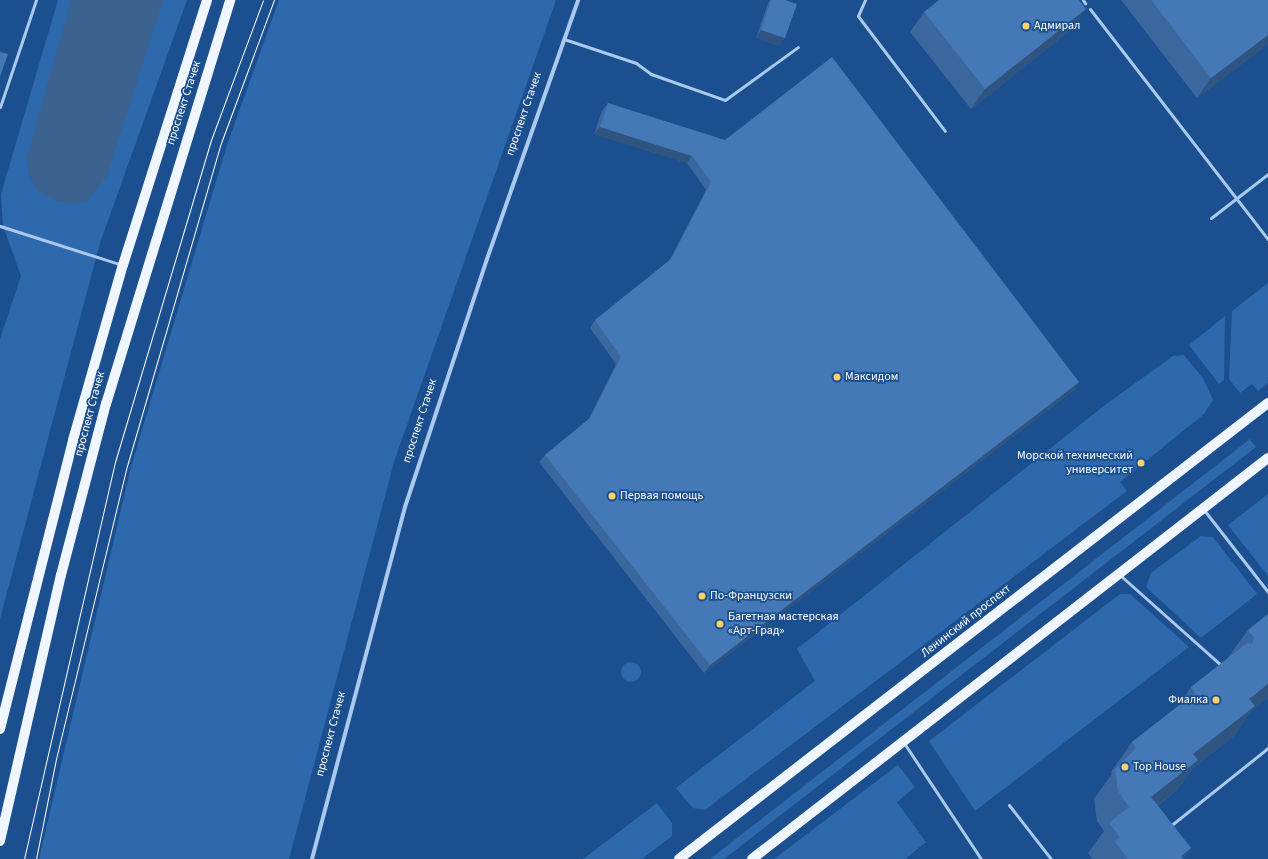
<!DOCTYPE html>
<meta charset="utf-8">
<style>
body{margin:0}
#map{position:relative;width:1268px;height:859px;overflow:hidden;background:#1b4f8f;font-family:"Source Sans 3",sans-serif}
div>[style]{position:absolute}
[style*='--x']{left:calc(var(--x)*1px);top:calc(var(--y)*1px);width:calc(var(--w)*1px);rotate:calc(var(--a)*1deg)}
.green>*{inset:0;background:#2e69ad}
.round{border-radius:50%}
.water>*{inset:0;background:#3c6290}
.lane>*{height:3px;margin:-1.5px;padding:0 1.5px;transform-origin:1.5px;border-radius:1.5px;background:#a9c9ee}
.street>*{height:4px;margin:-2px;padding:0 2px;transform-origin:2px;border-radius:2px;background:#a9c9ee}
.primary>*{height:10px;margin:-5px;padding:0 5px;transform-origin:5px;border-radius:5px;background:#f0f6ff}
.tram>*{height:1px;margin:-0.5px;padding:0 0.5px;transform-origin:0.5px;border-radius:0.5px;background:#fff}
.wall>*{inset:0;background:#3a679d}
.shaded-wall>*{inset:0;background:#305480}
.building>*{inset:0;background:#4478b7}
.dots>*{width:11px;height:11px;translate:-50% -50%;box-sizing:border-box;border:2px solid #1b4f8f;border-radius:50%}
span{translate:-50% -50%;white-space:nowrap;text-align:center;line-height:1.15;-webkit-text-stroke:3.5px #1b4f8f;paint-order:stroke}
.poi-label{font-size:12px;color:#fff}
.left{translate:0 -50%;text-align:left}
.right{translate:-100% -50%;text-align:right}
.street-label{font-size:12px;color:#fff}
</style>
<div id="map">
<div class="green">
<i style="clip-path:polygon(58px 0,187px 0,100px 243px,0 619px,0 339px,21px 276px,3px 226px,1px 194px)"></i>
<i style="clip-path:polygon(279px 0,556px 0,394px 462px,289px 859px,39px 859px,131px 467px,227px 145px)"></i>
<i style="clip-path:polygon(1268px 283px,1268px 383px,1258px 391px,1252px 384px,1240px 393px,1229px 379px,1232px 311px)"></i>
<i style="clip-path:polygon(1225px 316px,1224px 380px,1219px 384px,1189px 345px)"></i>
<i style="clip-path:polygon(1184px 355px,1203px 378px,1213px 400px,1204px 414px,1120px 482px,1127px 491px,705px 810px,693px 808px,684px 798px,676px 788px,815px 681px,797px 649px,1105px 405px,1173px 356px)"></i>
<i style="clip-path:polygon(1250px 439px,1256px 447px,724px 859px,710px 859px)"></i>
<i style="clip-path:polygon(1268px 494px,1268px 576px,1228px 525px)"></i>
<i style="clip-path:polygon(1201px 536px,1213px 537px,1257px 594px,1201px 638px,1146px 587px,1151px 573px)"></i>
<i style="clip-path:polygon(1120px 594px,1130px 594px,1189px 647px,975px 811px,929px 741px)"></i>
<i class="round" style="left:621px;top:662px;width:20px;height:20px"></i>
<i style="clip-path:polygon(898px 765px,915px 787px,897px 802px,926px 842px,905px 859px,774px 859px)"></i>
<i style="clip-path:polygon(657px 803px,672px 823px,672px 836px,642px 859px,583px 859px)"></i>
</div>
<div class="water">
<i style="clip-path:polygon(71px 0,163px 0,107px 176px,88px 200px,72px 204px,54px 200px,38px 191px,29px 177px,27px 158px)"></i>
</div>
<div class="lane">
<i style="--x:865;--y:0;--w:17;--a:114"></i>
<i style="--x:858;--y:16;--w:144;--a:52.9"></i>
<i style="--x:1083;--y:0;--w:4;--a:56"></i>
<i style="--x:1090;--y:9;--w:291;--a:52.3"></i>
<i style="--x:564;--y:39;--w:76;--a:18.4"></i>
<i style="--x:636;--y:63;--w:19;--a:36"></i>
<i style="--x:651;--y:74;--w:78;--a:19.4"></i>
<i style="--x:725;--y:100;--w:90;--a:-36"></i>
<i style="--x:0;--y:107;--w:113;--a:-71.4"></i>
<i style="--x:1211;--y:218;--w:72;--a:-37.7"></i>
<i style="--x:0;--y:226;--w:128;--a:17.7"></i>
<i style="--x:1204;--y:510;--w:104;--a:52"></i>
<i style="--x:1121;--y:576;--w:137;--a:41.7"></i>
<i style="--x:904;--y:743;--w:139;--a:56.4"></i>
<i style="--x:1009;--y:805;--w:68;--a:52.1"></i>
<i style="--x:1169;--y:827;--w:127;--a:-38.6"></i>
</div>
<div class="street">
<i style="--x:312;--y:859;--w:364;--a:-75.2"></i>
<i style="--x:405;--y:507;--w:261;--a:-71.7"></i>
<i style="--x:487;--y:259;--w:275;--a:-70.6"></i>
</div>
<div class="primary">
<i style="--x:0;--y:729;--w:298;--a:-75.8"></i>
<i style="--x:73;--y:440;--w:182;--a:-74.1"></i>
<i style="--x:123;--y:265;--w:278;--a:-72.4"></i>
<i style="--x:0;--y:841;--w:273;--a:-77.1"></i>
<i style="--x:61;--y:575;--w:177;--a:-75.3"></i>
<i style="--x:106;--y:404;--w:423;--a:-72.9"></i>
<i style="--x:679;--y:859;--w:745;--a:-37.75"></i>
<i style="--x:752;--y:859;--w:653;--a:-37.85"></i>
</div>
<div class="tram">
<i style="--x:24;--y:859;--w:407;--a:-77.1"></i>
<i style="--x:115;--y:462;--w:336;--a:-73.4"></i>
<i style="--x:211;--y:140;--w:149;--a:-69.6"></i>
<i style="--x:36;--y:859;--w:102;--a:-78.7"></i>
<i style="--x:56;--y:759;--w:301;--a:-76.4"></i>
<i style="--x:127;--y:466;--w:336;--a:-73.8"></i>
<i style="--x:221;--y:143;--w:153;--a:-69.7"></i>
</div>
<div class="wall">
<i style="clip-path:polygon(770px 0,785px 0,779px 46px,756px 38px,768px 3px)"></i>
<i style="clip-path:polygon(1121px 0,1268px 0,1268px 44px,1197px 98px)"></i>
<i style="clip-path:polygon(924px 12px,1072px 29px,971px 109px,910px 32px)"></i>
<i style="clip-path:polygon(608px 103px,1079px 382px,1074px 390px,704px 673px,539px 462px,545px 455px,588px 420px,616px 364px,590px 328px,595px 320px,669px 261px,706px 190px,687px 163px,594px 134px,602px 111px)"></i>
<i style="clip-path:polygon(1268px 614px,1268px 698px,1251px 711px,1234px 736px,1193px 768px,1177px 790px,1158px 806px,1191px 848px,1183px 859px,1092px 859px,1088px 853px,1104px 831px,1097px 821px,1094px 799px,1112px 774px,1111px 772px,1132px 742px,1178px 706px,1191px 687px,1227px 659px,1248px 630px)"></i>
</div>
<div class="shaded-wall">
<i style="clip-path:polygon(1086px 9px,1072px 29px,971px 109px,985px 89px)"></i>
<i style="clip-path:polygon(761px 30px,785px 38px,779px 46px,756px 38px)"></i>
<i style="clip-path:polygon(1268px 35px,1268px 44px,1197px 98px,1211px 78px)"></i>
<i style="clip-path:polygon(600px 127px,692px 156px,687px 163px,594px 134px)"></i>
<i style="clip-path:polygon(1079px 382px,1074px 390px,704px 673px,710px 665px)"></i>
<i style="clip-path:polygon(1268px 684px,1268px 698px,1251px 711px,1234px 736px,1193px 768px,1177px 790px,1130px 827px,1151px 797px,1193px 754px,1249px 699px)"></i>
<i style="clip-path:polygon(1191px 848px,1183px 859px,1181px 856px)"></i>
</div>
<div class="building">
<i style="clip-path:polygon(771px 0,785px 0,797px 4px,785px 38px,761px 30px)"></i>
<i style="clip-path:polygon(939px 0,1079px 0,1086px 9px,985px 89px,924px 12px)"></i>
<i style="clip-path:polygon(1151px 0,1268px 0,1268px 35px,1211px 78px)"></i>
<i style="clip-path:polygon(0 52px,8px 54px,0 77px)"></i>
<i style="clip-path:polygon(832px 57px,1079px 382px,710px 665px,545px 455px,590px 418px,621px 357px,595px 320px,671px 259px,711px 182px,692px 156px,600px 127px,608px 103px,725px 140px)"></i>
<i style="clip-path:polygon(1268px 614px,1268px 684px,1249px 699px,1255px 706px,1193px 754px,1198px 760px,1151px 797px,1191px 848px,1181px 856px,1183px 859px,1128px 859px,1114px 841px,1120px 837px,1109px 823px,1129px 807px,1118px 791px,1115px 769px,1136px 748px,1132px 742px,1195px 693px,1191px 687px,1247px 643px,1252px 644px,1254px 638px,1248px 630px)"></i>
</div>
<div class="dots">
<i style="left:1026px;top:26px;background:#ffd166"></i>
<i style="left:837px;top:377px;background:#ffd166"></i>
<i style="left:1141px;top:463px;background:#ffd166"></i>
<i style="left:612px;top:496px;background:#ffd166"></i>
<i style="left:702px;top:596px;background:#ffd166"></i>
<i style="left:720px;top:624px;background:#ffd166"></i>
<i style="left:1216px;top:700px;background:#ffd166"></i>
<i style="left:1125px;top:767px;background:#ffd166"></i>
</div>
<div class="poi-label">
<span class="left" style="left:1034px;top:26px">Адмирал</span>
<span class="left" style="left:845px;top:377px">Максидом</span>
<span class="right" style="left:1133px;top:463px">Морской технический<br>университет</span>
<span class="left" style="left:620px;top:496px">Первая помощь</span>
<span class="left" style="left:710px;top:596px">По-Французски</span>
<span class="left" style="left:728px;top:624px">Багетная мастерская<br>«Арт-Град»</span>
<span class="right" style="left:1208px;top:700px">Фиалка</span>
<span class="left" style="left:1133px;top:767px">Top House</span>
</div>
<div class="street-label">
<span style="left:184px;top:103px;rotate:-72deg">проспект Стачек</span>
<span style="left:524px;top:114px;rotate:-71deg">проспект Стачек</span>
<span style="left:90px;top:414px;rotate:-75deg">проспект Стачек</span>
<span style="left:420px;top:421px;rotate:-72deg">проспект Стачек</span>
<span style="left:966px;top:621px;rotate:-38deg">Ленинский проспект</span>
<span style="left:331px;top:734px;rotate:-75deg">проспект Стачек</span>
</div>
</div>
